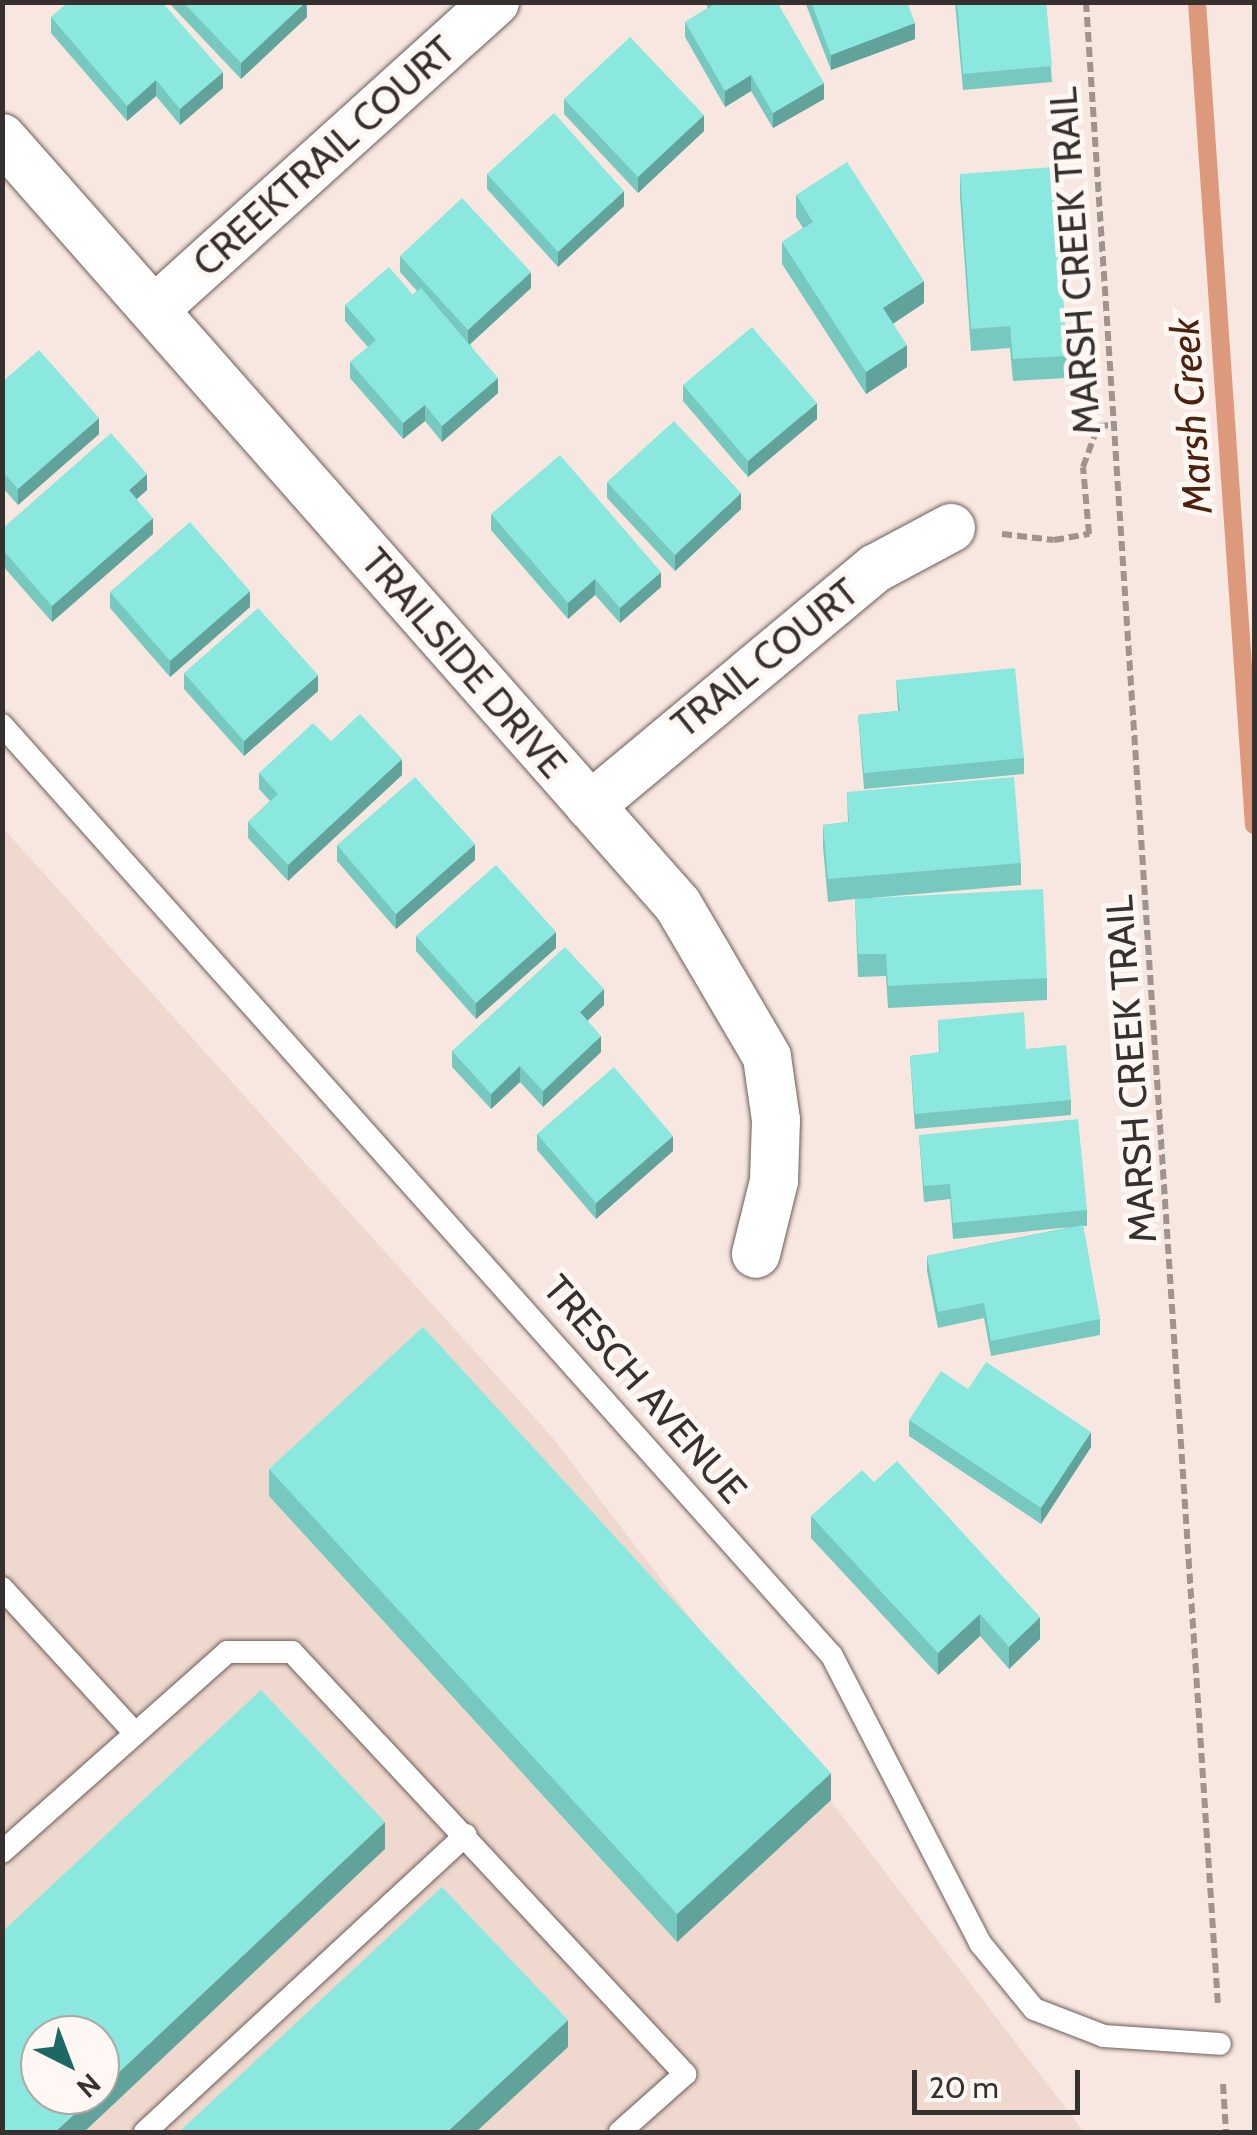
<!DOCTYPE html>
<style>
body{margin:0}
#map{position:relative;width:1257px;height:2135px;overflow:hidden;background:#f8e7e0;font-family:Cabin,sans-serif}
div>[style]{position:absolute}
[style*='--x']{left:calc(var(--x)*1px);top:calc(var(--y)*1px);width:calc(var(--w)*1px);rotate:calc(var(--a)*1deg)}
.built>*{inset:0;background:#efd8cd}
.stream>*{height:18px;margin:-9px;padding:0 9px;transform-origin:9px;border-radius:9px;background:#dc997c}
.path>*{height:6px;margin-top:-3px;transform-origin:0;background:repeating-linear-gradient(90deg,#9f938e 0 10px,transparent 0 15px)}
.roads{filter:drop-shadow(0 0 2px #6c5e58) drop-shadow(0 0 2px #6c5e58)}
.lane>*{height:22px;margin:-11px;padding:0 11px;transform-origin:11px;border-radius:11px;background:#fff}
.street>*{height:48px;margin:-24px;padding:0 24px;transform-origin:24px;border-radius:24px;background:#fff}
.wall>*{inset:0;background:#77c8bf}
.shaded-wall>*{inset:0;background:#61a29b}
.building>*{inset:0;background:#8ae8de}
span{translate:-50% -50%;white-space:nowrap;text-align:center;line-height:1.15;-webkit-text-stroke:10px #fef7f4;paint-order:stroke}
.street-label{font-size:38px;color:#36302e}
.water-label{font-size:40px;color:#4d220d;font-style:italic}
.frame{position:absolute;inset:0;border:5px solid #36302e;pointer-events:none}
.north{position:absolute;left:20px;top:2015px;width:100px;height:100px;box-sizing:border-box;background:#fef7f4;border:2px solid #aea7a5;border-radius:50%;rotate:138deg;font-size:28px;font-weight:700;line-height:40px;text-align:center;color:#36302e}
.north::after{content:'';display:block;margin:auto;width:35px;height:45px;background:#1d6862;clip-path:polygon(50% 0,100% 100%,50% 72%,0 100%)}
.scale{position:absolute;left:912px;top:2070px;width:168px;height:45px;box-sizing:border-box;border:5px solid #36302e;border-top:0;padding-left:12px;font-size:30px;line-height:35px;white-space:nowrap;color:#36302e;-webkit-text-stroke:8px #fef7f4;paint-order:stroke}
</style>
<div id="map">
<div class="built">
<i style="clip-path:polygon(evenodd,2px 827px,552px 1437px,1084px 2132px,3px 2132px,2px 827px,40px 2035px,100px 2035px,100px 2095px,40px 2095px,40px 2035px)"></i>
</div>
<div class="stream">
<i style="--x:1197;--y:2;--w:825;--a:86.04"></i>
</div>
<div class="path">
<i style="--x:1086;--y:2;--w:2009;--a:86.23"></i>
<i style="--x:1002;--y:534;--w:52;--a:6.6"></i>
<i style="--x:1054;--y:540;--w:36;--a:-10"></i>
<i style="--x:1089;--y:534;--w:67;--a:-95.1"></i>
<i style="--x:1083;--y:467;--w:44;--a:-69.9"></i>
<i style="--x:1098;--y:426;--w:15;--a:-4"></i>
<i style="--x:1223;--y:2084;--w:48;--a:86.4"></i>
</div>
<div class="roads">
<div class="lane">
<i style="--x:2;--y:725;--w:1247;--a:48.28"></i>
<i style="--x:832;--y:1656;--w:323;--a:62.7"></i>
<i style="--x:980;--y:1943;--w:85;--a:50.7"></i>
<i style="--x:1034;--y:2009;--w:75;--a:21.1"></i>
<i style="--x:1104;--y:2036;--w:116;--a:3.9"></i>
<i style="--x:2;--y:1588;--w:197;--a:47.5"></i>
<i style="--x:2;--y:1852;--w:301;--a:-41.6"></i>
<i style="--x:227;--y:1652;--w:65;--a:0"></i>
<i style="--x:292;--y:1652;--w:577;--a:47.04"></i>
<i style="--x:685;--y:2074;--w:87;--a:138.3"></i>
<i style="--x:145;--y:2132;--w:437;--a:-42.8"></i>
</div>
<div class="street">
<i style="--x:2;--y:138;--w:1022;--a:48.61"></i>
<i style="--x:678;--y:905;--w:176;--a:59.6"></i>
<i style="--x:767;--y:1057;--w:64;--a:81.9"></i>
<i style="--x:776;--y:1120;--w:61;--a:91.9"></i>
<i style="--x:774;--y:1181;--w:75;--a:103.9"></i>
<i style="--x:154;--y:310;--w:460;--a:-42.1"></i>
<i style="--x:590;--y:806;--w:372;--a:-39.8"></i>
<i style="--x:876;--y:568;--w:85;--a:-28.1"></i>
</div>
</div>
<div class="wall">
<i style="clip-path:polygon(168px 2px,307px 2px,307px 17px,241px 79px)"></i>
<i style="clip-path:polygon(705px 2px,777px 2px,824px 99px,773px 128px,751px 91px,725px 107px,685px 37px,685px 22px,708px 8px)"></i>
<i style="clip-path:polygon(805px 2px,907px 2px,915px 39px,831px 70px)"></i>
<i style="clip-path:polygon(955px 2px,1046px 2px,1052px 82px,963px 90px)"></i>
<i style="clip-path:polygon(51px 17px,223px 88px,180px 125px,156px 96px,127px 121px,51px 33px)"></i>
<i style="clip-path:polygon(564px 99px,704px 131px,638px 193px,564px 114px)"></i>
<i style="clip-path:polygon(487px 174px,624px 206px,558px 267px,487px 189px)"></i>
<i style="clip-path:polygon(960px 174px,1067px 356px,1067px 378px,1013px 381px,1010px 348px,971px 351px,960px 196px)"></i>
<i style="clip-path:polygon(796px 195px,924px 303px,893px 324px,907px 367px,866px 394px,782px 264px,782px 242px,803px 228px,796px 217px)"></i>
<i style="clip-path:polygon(400px 256px,531px 288px,470px 344px,498px 393px,442px 442px,425px 421px,403px 439px,350px 378px,350px 362px,368px 347px,345px 321px,345px 305px,413px 295px,417px 291px,400px 272px)"></i>
<i style="clip-path:polygon(2px 382px,99px 434px,18px 505px,2px 487px)"></i>
<i style="clip-path:polygon(683px 385px,817px 419px,748px 477px,683px 401px)"></i>
<i style="clip-path:polygon(607px 482px,741px 509px,675px 571px,607px 498px)"></i>
<i style="clip-path:polygon(147px 490px,136px 499px,153px 534px,52px 622px,2px 565px,2px 529px)"></i>
<i style="clip-path:polygon(491px 514px,661px 587px,620px 623px,595px 595px,568px 619px,491px 530px)"></i>
<i style="clip-path:polygon(110px 592px,250px 607px,170px 677px,110px 608px)"></i>
<i style="clip-path:polygon(184px 673px,318px 691px,244px 756px,184px 689px)"></i>
<i style="clip-path:polygon(896px 680px,1024px 758px,1024px 774px,864px 789px,858px 715px,898px 711px)"></i>
<i style="clip-path:polygon(331px 741px,402px 775px,288px 881px,248px 838px,248px 822px,270px 801px,259px 789px,259px 773px)"></i>
<i style="clip-path:polygon(847px 792px,1021px 863px,1021px 885px,871px 898px,1047px 978px,1047px 1000px,888px 1008px,886px 976px,858px 977px,855px 899px,828px 902px,823px 847px,823px 825px,848px 822px)"></i>
<i style="clip-path:polygon(337px 845px,475px 860px,396px 929px,337px 861px)"></i>
<i style="clip-path:polygon(416px 936px,556px 948px,476px 1019px,416px 951px)"></i>
<i style="clip-path:polygon(604px 1005px,587px 1020px,601px 1052px,543px 1107px,520px 1082px,491px 1109px,452px 1067px,452px 1051px)"></i>
<i style="clip-path:polygon(938px 1020px,1026px 1049px,1071px 1100px,1071px 1115px,915px 1129px,910px 1056px,939px 1053px)"></i>
<i style="clip-path:polygon(537px 1134px,673px 1151px,596px 1219px,537px 1150px)"></i>
<i style="clip-path:polygon(919px 1135px,1087px 1210px,1087px 1226px,1083px 1226px,1100px 1319px,1100px 1335px,991px 1356px,984px 1318px,938px 1328px,927px 1271px,927px 1256px,1071px 1227px,953px 1239px,950px 1199px,924px 1202px)"></i>
<i style="clip-path:polygon(909px 1420px,1091px 1447px,1041px 1524px,909px 1436px)"></i>
<i style="clip-path:polygon(269px 1469px,831px 1800px,677px 1942px,269px 1496px)"></i>
<i style="clip-path:polygon(811px 1516px,1040px 1639px,1009px 1669px,980px 1636px,938px 1675px,811px 1538px)"></i>
</div>
<div class="shaded-wall">
<i style="clip-path:polygon(306px 2px,307px 17px,241px 79px,241px 63px)"></i>
<i style="clip-path:polygon(915px 23px,915px 39px,831px 70px,831px 55px)"></i>
<i style="clip-path:polygon(223px 72px,223px 88px,180px 125px,180px 109px)"></i>
<i style="clip-path:polygon(751px 75px,751px 91px,725px 107px,725px 91px)"></i>
<i style="clip-path:polygon(156px 80px,156px 96px,127px 121px,127px 106px)"></i>
<i style="clip-path:polygon(824px 83px,824px 99px,773px 128px,773px 113px)"></i>
<i style="clip-path:polygon(704px 115px,704px 131px,638px 193px,638px 177px)"></i>
<i style="clip-path:polygon(624px 191px,624px 206px,558px 267px,558px 252px)"></i>
<i style="clip-path:polygon(531px 272px,531px 288px,468px 346px,468px 330px)"></i>
<i style="clip-path:polygon(924px 281px,924px 303px,883px 330px,883px 308px)"></i>
<i style="clip-path:polygon(907px 345px,907px 367px,866px 394px,866px 372px)"></i>
<i style="clip-path:polygon(498px 378px,498px 393px,442px 442px,442px 426px)"></i>
<i style="clip-path:polygon(817px 403px,817px 419px,748px 477px,748px 461px)"></i>
<i style="clip-path:polygon(425px 405px,425px 421px,403px 439px,403px 423px)"></i>
<i style="clip-path:polygon(99px 418px,99px 434px,18px 505px,18px 489px)"></i>
<i style="clip-path:polygon(147px 474px,147px 490px,129px 506px,129px 490px)"></i>
<i style="clip-path:polygon(741px 493px,741px 509px,675px 571px,675px 555px)"></i>
<i style="clip-path:polygon(153px 518px,153px 534px,52px 622px,52px 606px)"></i>
<i style="clip-path:polygon(661px 572px,661px 587px,620px 623px,620px 608px)"></i>
<i style="clip-path:polygon(595px 579px,595px 595px,568px 619px,568px 603px)"></i>
<i style="clip-path:polygon(250px 591px,250px 607px,170px 677px,170px 661px)"></i>
<i style="clip-path:polygon(318px 675px,318px 691px,244px 756px,244px 741px)"></i>
<i style="clip-path:polygon(402px 759px,402px 775px,288px 881px,288px 865px)"></i>
<i style="clip-path:polygon(475px 844px,475px 860px,396px 929px,396px 914px)"></i>
<i style="clip-path:polygon(556px 932px,556px 948px,476px 1019px,476px 1003px)"></i>
<i style="clip-path:polygon(604px 989px,604px 1005px,580px 1028px,580px 1012px)"></i>
<i style="clip-path:polygon(601px 1036px,601px 1052px,543px 1107px,543px 1091px)"></i>
<i style="clip-path:polygon(520px 1066px,520px 1082px,491px 1109px,491px 1094px)"></i>
<i style="clip-path:polygon(673px 1136px,673px 1151px,596px 1219px,596px 1203px)"></i>
<i style="clip-path:polygon(1091px 1432px,1091px 1447px,1041px 1524px,1041px 1508px)"></i>
<i style="clip-path:polygon(980px 1614px,980px 1636px,938px 1675px,938px 1653px)"></i>
<i style="clip-path:polygon(1040px 1617px,1040px 1639px,1009px 1669px,1009px 1647px)"></i>
<i style="clip-path:polygon(831px 1773px,831px 1800px,677px 1942px,677px 1914px)"></i>
<i style="clip-path:polygon(385px 1822px,385px 1849px,84px 2132px,55px 2132px,95px 2095px,100px 2095px,100px 2090px)"></i>
<i style="clip-path:polygon(568px 2020px,568px 2047px,476px 2132px,447px 2132px)"></i>
</div>
<div class="building">
<i style="clip-path:polygon(68px 2px,162px 2px,223px 72px,180px 109px,156px 80px,127px 106px,51px 17px)"></i>
<i style="clip-path:polygon(183px 2px,306px 2px,241px 63px)"></i>
<i style="clip-path:polygon(714px 2px,777px 2px,824px 83px,773px 113px,751px 75px,725px 91px,685px 22px,715px 4px)"></i>
<i style="clip-path:polygon(811px 2px,907px 2px,915px 23px,831px 55px)"></i>
<i style="clip-path:polygon(957px 2px,1046px 2px,1052px 66px,963px 74px)"></i>
<i style="clip-path:polygon(630px 37px,704px 115px,638px 177px,564px 99px)"></i>
<i style="clip-path:polygon(554px 113px,624px 191px,558px 252px,487px 174px)"></i>
<i style="clip-path:polygon(847px 162px,924px 281px,883px 308px,907px 345px,866px 372px,782px 242px,813px 222px,796px 195px)"></i>
<i style="clip-path:polygon(1055px 167px,1067px 356px,1013px 359px,1010px 326px,971px 329px,960px 174px)"></i>
<i style="clip-path:polygon(462px 198px,531px 272px,468px 330px,400px 256px)"></i>
<i style="clip-path:polygon(389px 267px,413px 295px,421px 288px,498px 378px,442px 426px,425px 405px,403px 423px,350px 362px,376px 340px,345px 305px)"></i>
<i style="clip-path:polygon(752px 327px,817px 403px,748px 461px,683px 385px)"></i>
<i style="clip-path:polygon(39px 350px,99px 418px,18px 489px,2px 471px,2px 382px)"></i>
<i style="clip-path:polygon(674px 421px,741px 493px,675px 555px,607px 482px)"></i>
<i style="clip-path:polygon(111px 433px,147px 474px,129px 490px,153px 518px,52px 606px,2px 549px,2px 529px)"></i>
<i style="clip-path:polygon(560px 455px,661px 572px,620px 608px,595px 579px,568px 603px,491px 514px)"></i>
<i style="clip-path:polygon(190px 522px,250px 591px,170px 661px,110px 592px)"></i>
<i style="clip-path:polygon(258px 608px,318px 675px,244px 741px,184px 673px)"></i>
<i style="clip-path:polygon(1015px 668px,1024px 758px,864px 773px,858px 715px,900px 711px,896px 680px)"></i>
<i style="clip-path:polygon(360px 714px,402px 759px,288px 865px,248px 822px,278px 794px,259px 773px,313px 723px,331px 741px)"></i>
<i style="clip-path:polygon(415px 777px,475px 844px,396px 914px,337px 845px)"></i>
<i style="clip-path:polygon(1014px 777px,1021px 863px,828px 879px,823px 825px,849px 822px,847px 792px)"></i>
<i style="clip-path:polygon(496px 865px,556px 932px,476px 1003px,416px 936px)"></i>
<i style="clip-path:polygon(1043px 889px,1047px 978px,888px 986px,886px 954px,858px 954px,855px 899px)"></i>
<i style="clip-path:polygon(565px 947px,604px 989px,580px 1012px,601px 1036px,543px 1091px,520px 1066px,491px 1094px,452px 1051px)"></i>
<i style="clip-path:polygon(1024px 1012px,1026px 1049px,1066px 1045px,1071px 1100px,915px 1114px,910px 1056px,940px 1052px,938px 1020px)"></i>
<i style="clip-path:polygon(614px 1067px,673px 1136px,596px 1203px,537px 1134px)"></i>
<i style="clip-path:polygon(1078px 1119px,1087px 1210px,953px 1223px,950px 1184px,924px 1186px,919px 1135px)"></i>
<i style="clip-path:polygon(1083px 1225px,1100px 1319px,991px 1341px,984px 1303px,938px 1312px,927px 1256px)"></i>
<i style="clip-path:polygon(423px 1327px,831px 1773px,677px 1914px,269px 1469px)"></i>
<i style="clip-path:polygon(986px 1362px,1091px 1432px,1041px 1508px,909px 1420px,941px 1371px,968px 1389px)"></i>
<i style="clip-path:polygon(897px 1461px,1040px 1617px,1009px 1647px,980px 1614px,938px 1653px,811px 1516px,862px 1470px,874px 1482px)"></i>
<i style="clip-path:polygon(261px 1690px,385px 1822px,100px 2090px,100px 2035px,40px 2035px,40px 2095px,95px 2095px,55px 2132px,2px 2132px,2px 1932px)"></i>
<i style="clip-path:polygon(442px 1887px,568px 2020px,447px 2132px,179px 2132px)"></i>
</div>
<div class="street-label">
<span style="left:324px;top:156px;rotate:-42deg">CREEKTRAIL COURT</span>
<span style="left:1075px;top:261px;rotate:-94deg">MARSH CREEK TRAIL</span>
<span style="left:765px;top:658px;rotate:-39deg">TRAIL COURT</span>
<span style="left:464px;top:663px;rotate:49deg">TRAILSIDE DRIVE</span>
<span style="left:1131px;top:1069px;rotate:-94deg">MARSH CREEK TRAIL</span>
<span style="left:645px;top:1389px;rotate:49deg">TRESCH AVENUE</span>
</div>
<div class="water-label">
<span style="left:1191px;top:416px;rotate:-94deg">Marsh Creek</span>
</div>
<div class="frame"></div>
<div class="north">N</div>
<div class="scale">20 m</div>
</div>
